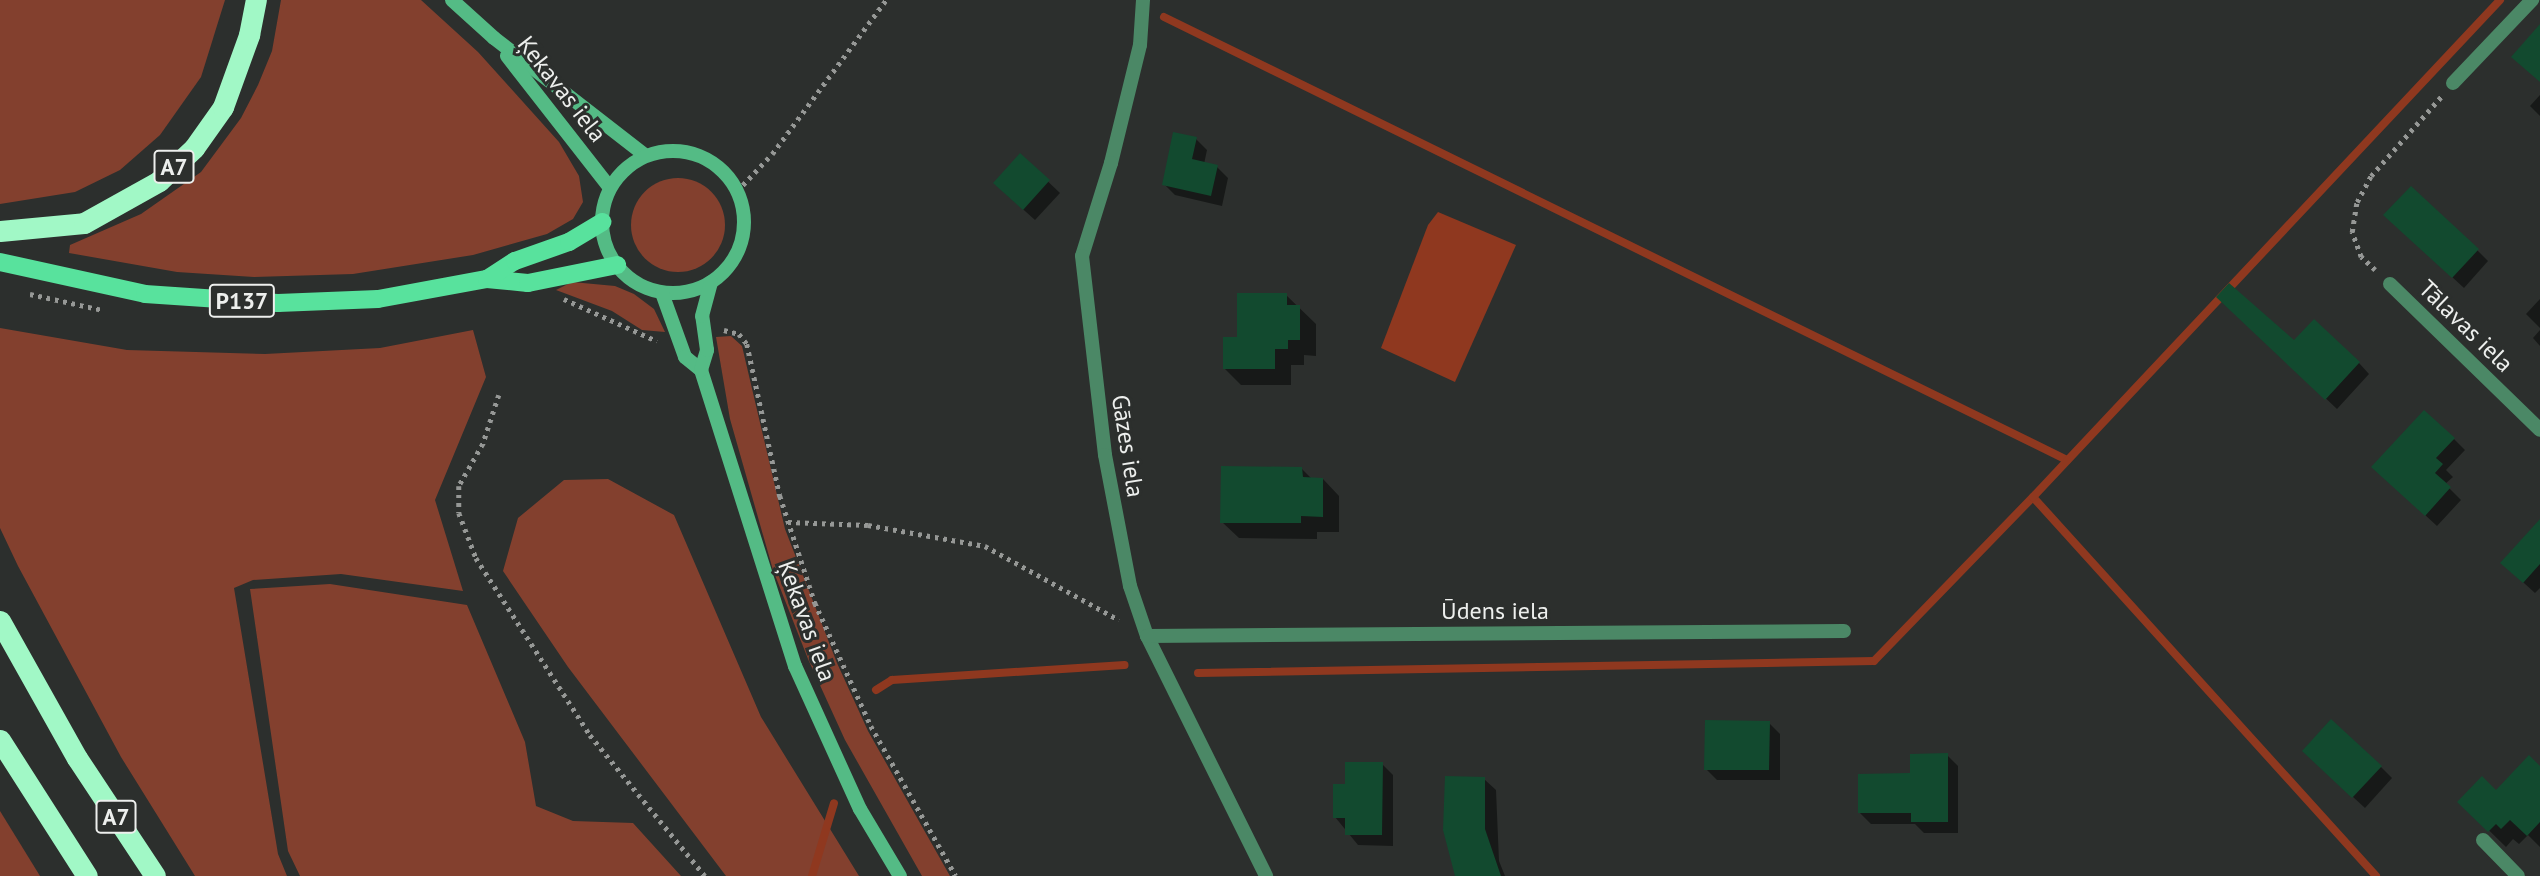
<!DOCTYPE html>
<meta charset="utf-8">
<style>
body{margin:0}
#map{position:relative;width:2540px;height:876px;overflow:hidden;background:#2c2f2d;font-family:"PT Sans",sans-serif}
div>[style]{position:absolute}
[style*='--x']{left:calc(var(--x)*1px);top:calc(var(--y)*1px);width:calc(var(--w)*1px);rotate:calc(var(--a)*1deg)}
.green>*{inset:0;background:#83402e}
.round{border-radius:50%}
.water>*{inset:0;background:#8f381f}
.shadow>*{inset:0;background:#0007}
.stream>*{height:8px;margin:-4px;padding:0 4px;transform-origin:4px;border-radius:4px;background:#8f381f}
.building>*{inset:0;background:#124a2f}
.path>*{height:4.5px;margin-top:-2.25px;transform-origin:0;background:repeating-linear-gradient(90deg,#969896 0 3.5px,transparent 0 8.5px)}
.lane>*{height:14px;margin:-7px;padding:0 7px;transform-origin:7px;border-radius:7px;background:#4b8866}
.street>*{height:14px;margin:-7px;padding:0 7px;transform-origin:7px;border-radius:7px;background:#4b8866}
.secondary>*{height:14px;margin:-7px;padding:0 7px;transform-origin:7px;border-radius:7px;background:#54bb85}
.secondary>.ring{margin:-7px;padding:0;box-sizing:content-box;background:none;border:14px solid #54bb85;border-radius:50%}
.primary>*{height:18px;margin:-9px;padding:0 9px;transform-origin:9px;border-radius:9px;background:#58e29d}
.highway>*{height:21px;margin:-10.5px;padding:0 10.5px;transform-origin:10.5px;border-radius:10.5px;background:#a1f8c6}
span{translate:-50% -50%;white-space:nowrap;text-align:center;line-height:1.15;-webkit-text-stroke:6px #2c2f2d;paint-order:stroke}
.shield-label span{padding:2px 5px;background:#2c2f2d;border:2px solid;border-radius:5px;-webkit-text-stroke-width:0}
.shield-label{font-size:23px;color:#edefed;font-weight:700}
.street-label{font-size:24px;color:#edefed}
</style>
<div id="map">
<div class="green">
<i style="clip-path:polygon(0 0,225px 0,201px 77px,160px 135px,120px 170px,75px 192px,0 204px)"></i>
<i style="clip-path:polygon(281px 0,421px 0,478px 52px,559px 142px,579px 176px,583px 202px,573px 219px,547px 234px,473px 255px,353px 274px,254px 277px,177px 272px,69px 253px,70px 245px,141px 214px,201px 172px,241px 118px,258px 85px,272px 51px)"></i>
<i class="round" style="left:631px;top:178px;width:94px;height:94px"></i>
<i style="clip-path:polygon(572px 282px,615px 286px,634px 294px,654px 309px,665px 332px,642px 330px,612px 311px,556px 290px)"></i>
<i style="clip-path:polygon(0 328px,127px 350px,265px 354px,380px 348px,473px 330px,486px 377px,435px 500px,463px 591px,341px 574px,253px 580px,234px 588px,278px 854px,287px 876px,195px 876px,121px 757px,18px 566px,0 528px)"></i>
<i style="clip-path:polygon(731px 336px,742px 346px,785px 529px,837px 663px,868px 731px,950px 876px,922px 876px,845px 740px,808px 659px,773px 570px,730px 419px,716px 337px)"></i>
<i style="clip-path:polygon(608px 479px,674px 515px,761px 717px,859px 876px,726px 876px,568px 667px,503px 571px,518px 518px,564px 480px)"></i>
<i style="clip-path:polygon(330px 584px,467px 605px,525px 742px,536px 806px,573px 821px,633px 823px,681px 876px,300px 876px,288px 851px,250px 589px)"></i>
<i style="clip-path:polygon(0 811px,40px 876px,0 876px)"></i>
</div>
<div class="water">
<i style="clip-path:polygon(1438px 212px,1516px 245px,1455px 382px,1381px 348px,1428px 225px)"></i>
</div>
<div class="shadow">
<i style="clip-path:polygon(2540px 95px,2540px 116px,2530px 106px)"></i>
<i style="clip-path:polygon(1196px 139px,1207px 150px,1204px 164px,1217px 167px,1228px 178px,1222px 206px,1175px 195px,1164px 184px)"></i>
<i style="clip-path:polygon(1020px 155px,1060px 193px,1035px 220px,1006px 194px)"></i>
<i style="clip-path:polygon(2397px 226px,2477px 250px,2488px 261px,2464px 288px)"></i>
<i style="clip-path:polygon(1286px 295px,1316px 324px,1316px 356px,1304px 355px,1304px 365px,1291px 365px,1291px 385px,1241px 385px,1224px 368px,1239px 339px)"></i>
<i style="clip-path:polygon(2540px 299px,2540px 328px,2526px 314px)"></i>
<i style="clip-path:polygon(2229px 307px,2294px 343px,2359px 363px,2369px 374px,2337px 409px)"></i>
<i style="clip-path:polygon(2540px 330px,2540px 346px,2533px 338px)"></i>
<i style="clip-path:polygon(2454px 439px,2465px 450px,2446px 470px,2453px 477px,2445px 484px,2461px 500px,2437px 526px,2385px 478px)"></i>
<i style="clip-path:polygon(1302px 469px,1312px 479px,1323px 479px,1339px 496px,1339px 532px,1317px 532px,1317px 539px,1239px 538px,1222px 522px)"></i>
<i style="clip-path:polygon(2540px 525px,2540px 588px,2535px 593px,2514px 574px)"></i>
<i style="clip-path:polygon(1769px 723px,1780px 734px,1780px 780px,1717px 780px,1706px 769px)"></i>
<i style="clip-path:polygon(1947px 755px,1958px 766px,1958px 833px,1924px 833px,1915px 824px,1871px 824px,1860px 813px)"></i>
<i style="clip-path:polygon(2315px 762px,2381px 767px,2392px 778px,2365px 808px)"></i>
<i style="clip-path:polygon(1382px 764px,1393px 775px,1393px 846px,1358px 845px,1335px 817px,1346px 785px)"></i>
<i style="clip-path:polygon(2540px 769px,2540px 847px,2528px 835px,2519px 844px,2513px 839px,2506px 847px,2460px 802px,2496px 792px)"></i>
<i style="clip-path:polygon(1484px 779px,1496px 790px,1499px 861px,1505px 876px,1457px 876px,1445px 830px)"></i>
</div>
<div class="stream">
<i style="--x:1164;--y:17;--w:1006;--a:26.13"></i>
<i style="--x:1198;--y:673;--w:676;--a:-1.02"></i>
<i style="--x:1874;--y:661;--w:228;--a:-45.9"></i>
<i style="--x:876;--y:690;--w:19;--a:-32"></i>
<i style="--x:892;--y:680;--w:233;--a:-3.7"></i>
<i style="--x:812;--y:876;--w:76;--a:-73.2"></i>
<i style="--x:2376;--y:876;--w:511;--a:-132.15"></i>
<i style="--x:2033;--y:497;--w:682;--a:-46.78"></i>
</div>
<div class="building">
<i style="clip-path:polygon(2540px 24px,2540px 82px,2511px 57px)"></i>
<i style="clip-path:polygon(1173px 132px,1197px 137px,1192px 159px,1218px 165px,1211px 196px,1162px 185px)"></i>
<i style="clip-path:polygon(1020px 153px,1050px 180px,1023px 210px,993px 183px)"></i>
<i style="clip-path:polygon(2411px 186px,2479px 249px,2452px 278px,2383px 215px)"></i>
<i style="clip-path:polygon(2229px 283px,2294px 340px,2314px 319px,2360px 362px,2325px 400px,2216px 297px)"></i>
<i style="clip-path:polygon(1237px 293px,1287px 293px,1287px 305px,1300px 305px,1300px 340px,1288px 340px,1288px 349px,1275px 349px,1275px 369px,1223px 369px,1223px 337px,1237px 337px)"></i>
<i style="clip-path:polygon(2424px 410px,2455px 438px,2436px 458px,2443px 464px,2435px 473px,2451px 487px,2425px 516px,2371px 467px)"></i>
<i style="clip-path:polygon(1221px 466px,1302px 467px,1303px 477px,1323px 478px,1323px 517px,1301px 516px,1301px 523px,1220px 523px)"></i>
<i style="clip-path:polygon(2540px 519px,2540px 564px,2523px 583px,2500px 563px)"></i>
<i style="clip-path:polygon(2331px 719px,2382px 766px,2352px 798px,2302px 751px)"></i>
<i style="clip-path:polygon(1705px 720px,1770px 721px,1769px 770px,1704px 770px)"></i>
<i style="clip-path:polygon(1948px 753px,1948px 822px,1911px 822px,1911px 813px,1858px 813px,1858px 774px,1910px 773px,1910px 754px)"></i>
<i style="clip-path:polygon(2529px 755px,2540px 766px,2540px 822px,2527px 836px,2510px 820px,2501px 829px,2496px 824px,2488px 832px,2457px 802px,2482px 776px,2496px 790px)"></i>
<i style="clip-path:polygon(1345px 762px,1383px 762px,1382px 835px,1345px 835px,1345px 818px,1333px 818px,1333px 784px,1345px 784px)"></i>
<i style="clip-path:polygon(1445px 776px,1485px 777px,1485px 829px,1501px 876px,1455px 876px,1443px 830px)"></i>
</div>
<div class="path">
<i style="--x:737;--y:191;--w:51;--a:-46.6"></i>
<i style="--x:772;--y:154;--w:192;--a:-53.5"></i>
<i style="--x:2375;--y:270;--w:19;--a:-137"></i>
<i style="--x:2361;--y:257;--w:27;--a:-110"></i>
<i style="--x:2352;--y:232;--w:30;--a:-81"></i>
<i style="--x:2357;--y:202;--w:30;--a:-62"></i>
<i style="--x:2371;--y:176;--w:106;--a:-48.5"></i>
<i style="--x:30;--y:294;--w:75;--a:12.4"></i>
<i style="--x:564;--y:299;--w:102;--a:24.3"></i>
<i style="--x:724;--y:330;--w:16;--a:15"></i>
<i style="--x:739;--y:334;--w:13;--a:51"></i>
<i style="--x:747;--y:344;--w:156;--a:77.8"></i>
<i style="--x:780;--y:496;--w:113;--a:71.9"></i>
<i style="--x:815;--y:603;--w:135;--a:65.5"></i>
<i style="--x:871;--y:726;--w:172;--a:60.5"></i>
<i style="--x:499;--y:395;--w:52;--a:108.1"></i>
<i style="--x:483;--y:444;--w:48;--a:119.7"></i>
<i style="--x:459;--y:486;--w:27;--a:90"></i>
<i style="--x:459;--y:513;--w:48;--a:69.3"></i>
<i style="--x:476;--y:558;--w:211;--a:57.2"></i>
<i style="--x:590;--y:735;--w:182;--a:50.8"></i>
<i style="--x:788;--y:522;--w:80;--a:2.1"></i>
<i style="--x:868;--y:525;--w:119;--a:10.2"></i>
<i style="--x:985;--y:546;--w:153;--a:28.9"></i>
</div>
<div class="lane">
<i style="--x:2483;--y:840;--w:50;--a:45.8"></i>
</div>
<div class="street">
<i style="--x:1143;--y:0;--w:45;--a:93.8"></i>
<i style="--x:1140;--y:45;--w:122;--a:103.8"></i>
<i style="--x:1111;--y:163;--w:97;--a:107.3"></i>
<i style="--x:1082;--y:256;--w:200;--a:83.4"></i>
<i style="--x:1105;--y:455;--w:133;--a:79.2"></i>
<i style="--x:1130;--y:586;--w:53;--a:71.2"></i>
<i style="--x:1147;--y:636;--w:268;--a:63.6"></i>
<i style="--x:2453;--y:83;--w:115;--a:-46.4"></i>
<i style="--x:2390;--y:284;--w:209;--a:44.2"></i>
<i style="--x:1147;--y:636;--w:697;--a:-0.41"></i>
</div>
<div class="secondary">
<i style="--x:452;--y:0;--w:57;--a:42.1"></i>
<i style="--x:494;--y:38;--w:192;--a:37.8"></i>
<i style="--x:507;--y:56;--w:167;--a:52"></i>
<i class="ring" style="left:602px;top:151px;width:128px;height:128px"></i>
<i style="--x:662;--y:293;--w:68;--a:70.2"></i>
<i style="--x:685;--y:357;--w:21;--a:39"></i>
<i style="--x:701;--y:370;--w:311;--a:72.4"></i>
<i style="--x:795;--y:666;--w:157;--a:65.6"></i>
<i style="--x:860;--y:809;--w:78;--a:59.2"></i>
<i style="--x:701;--y:370;--w:21;--a:-73"></i>
<i style="--x:707;--y:350;--w:34;--a:-98"></i>
<i style="--x:702;--y:316;--w:35;--a:-75"></i>
</div>
<div class="primary">
<i style="--x:0;--y:262;--w:148;--a:12.4"></i>
<i style="--x:145;--y:294;--w:133;--a:3.9"></i>
<i style="--x:278;--y:303;--w:100;--a:-2.3"></i>
<i style="--x:378;--y:299;--w:111;--a:-10.4"></i>
<i style="--x:487;--y:279;--w:41;--a:5.6"></i>
<i style="--x:528;--y:283;--w:91;--a:-11.4"></i>
<i style="--x:487;--y:279;--w:33;--a:-33"></i>
<i style="--x:515;--y:261;--w:57;--a:-19.4"></i>
<i style="--x:569;--y:242;--w:39;--a:-31"></i>
</div>
<div class="highway">
<i style="--x:0;--y:231;--w:84;--a:-5.4"></i>
<i style="--x:84;--y:223;--w:86;--a:-29.2"></i>
<i style="--x:159;--y:181;--w:48;--a:-43.3"></i>
<i style="--x:194;--y:148;--w:50;--a:-54.7"></i>
<i style="--x:223;--y:107;--w:77;--a:-70.1"></i>
<i style="--x:249;--y:35;--w:36;--a:-79"></i>
<i style="--x:0;--y:621;--w:157;--a:60.7"></i>
<i style="--x:77;--y:758;--w:141;--a:56.5"></i>
<i style="--x:0;--y:740;--w:161;--a:57.4"></i>
</div>
<div class="shield-label">
<span style="left:174px;top:167px">A7</span>
<span style="left:242px;top:301px">P137</span>
<span style="left:116px;top:817px">A7</span>
</div>
<div class="street-label">
<span style="left:562px;top:89px;rotate:52deg">Ķekavas iela</span>
<span style="left:2466px;top:326px;rotate:44deg">Tālavas iela</span>
<span style="left:1128px;top:446px;rotate:81deg">Gāzes iela</span>
<span style="left:1495px;top:611px">Ūdens iela</span>
<span style="left:807px;top:621px;rotate:70deg">Ķekavas iela</span>
</div>
</div>
